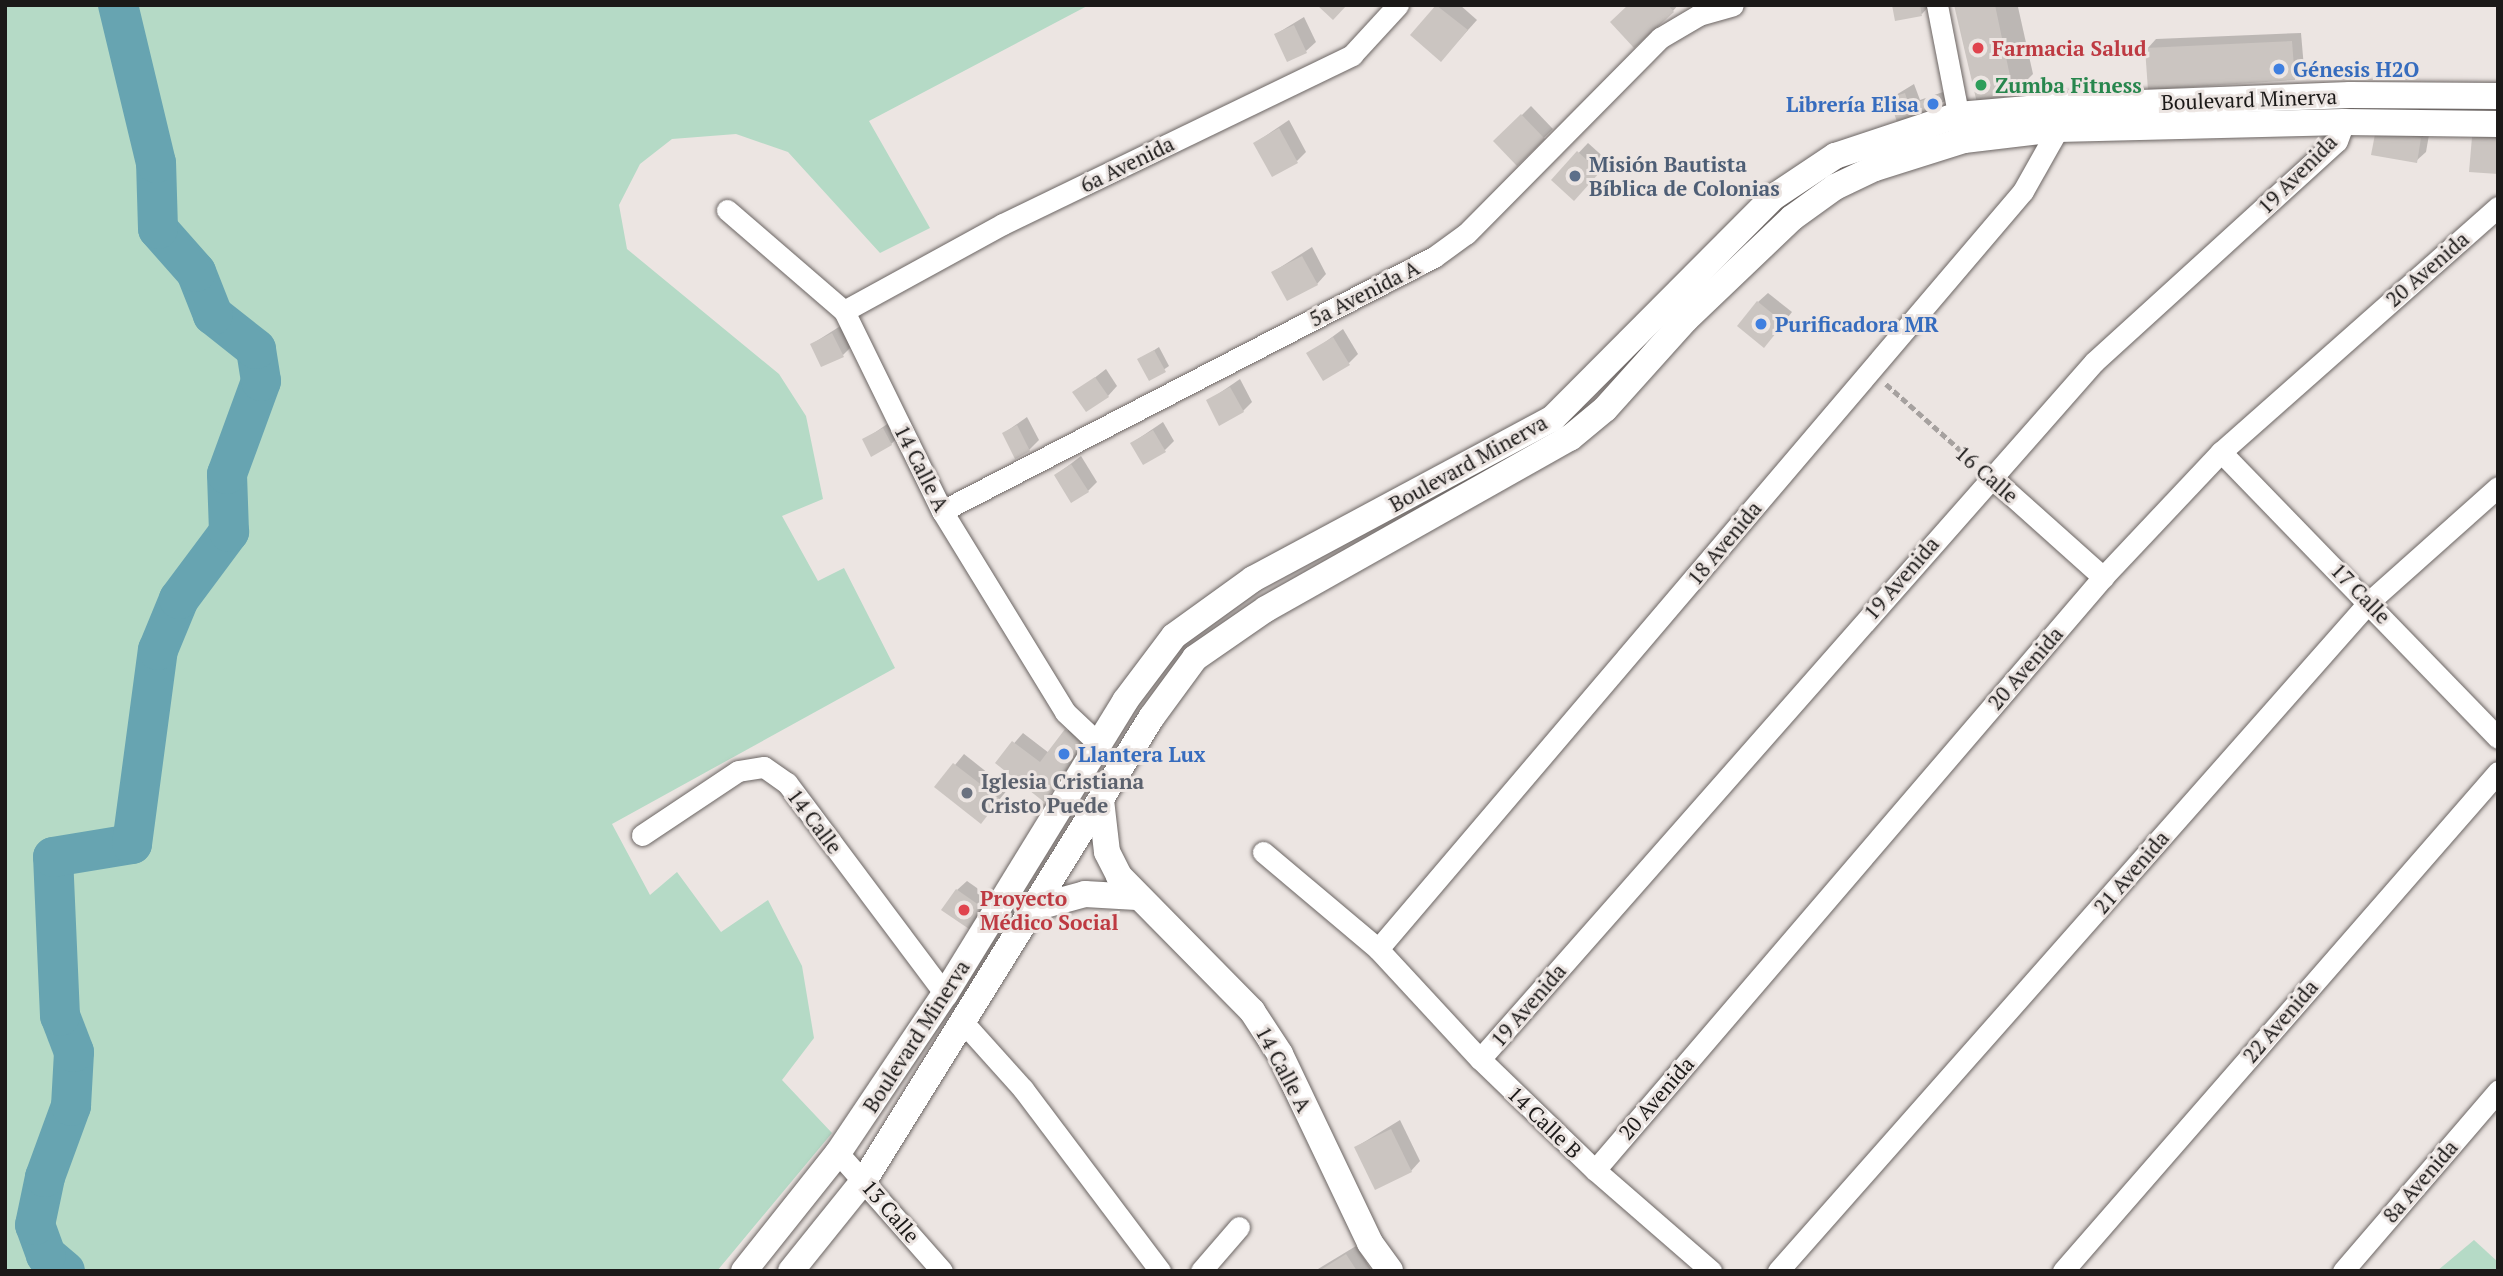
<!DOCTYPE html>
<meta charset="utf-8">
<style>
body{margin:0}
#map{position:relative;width:2503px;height:1276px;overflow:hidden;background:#ece5e2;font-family:"PT Serif",serif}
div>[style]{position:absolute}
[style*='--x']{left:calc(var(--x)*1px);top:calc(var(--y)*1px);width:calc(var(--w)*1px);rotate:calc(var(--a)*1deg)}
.green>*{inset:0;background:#b5dac6}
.shadow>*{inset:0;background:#0003}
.river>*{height:40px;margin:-20px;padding:0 20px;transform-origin:20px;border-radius:20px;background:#67a4b1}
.building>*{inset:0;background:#cbc5c1}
.path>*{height:4.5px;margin-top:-2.25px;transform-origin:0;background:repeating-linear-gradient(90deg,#a6a19f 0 7px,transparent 0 10.5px)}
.roads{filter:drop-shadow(0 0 2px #6b6563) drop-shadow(0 0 2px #6b6563)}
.minor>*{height:21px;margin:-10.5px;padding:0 10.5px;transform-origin:10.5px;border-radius:10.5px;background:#fff}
.tertiary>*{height:26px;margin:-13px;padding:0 13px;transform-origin:13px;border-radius:13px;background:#fff}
.dots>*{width:19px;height:19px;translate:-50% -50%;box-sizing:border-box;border:4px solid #ece5e2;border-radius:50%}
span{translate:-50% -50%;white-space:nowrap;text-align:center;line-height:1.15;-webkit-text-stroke:6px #ece5e2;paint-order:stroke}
.health-label{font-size:21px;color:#be3a42;font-weight:700}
.left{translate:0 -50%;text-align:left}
.shop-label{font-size:21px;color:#366cbe;font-weight:700}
.right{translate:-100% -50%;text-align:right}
.leisure-label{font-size:21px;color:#27864d;font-weight:700}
.street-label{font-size:21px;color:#1b1918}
.service-label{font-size:21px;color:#4e5e75;font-weight:700}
.worship-label{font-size:21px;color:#5b616d;font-weight:700}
.frame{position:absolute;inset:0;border:7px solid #1b1918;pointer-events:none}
</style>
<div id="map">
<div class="green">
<i style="clip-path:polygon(5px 5px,1089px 5px,869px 121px,930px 228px,880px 253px,788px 152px,736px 134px,672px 139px,640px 164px,619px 205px,627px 249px,779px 374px,806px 416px,823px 499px,782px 516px,818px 581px,844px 568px,895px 668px,612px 824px,650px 895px,677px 872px,721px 932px,768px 900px,802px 966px,814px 1038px,782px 1080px,832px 1133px,717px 1271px,5px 1271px)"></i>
<i style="clip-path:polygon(2474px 1240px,2498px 1262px,2498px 1271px,2437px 1271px)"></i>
</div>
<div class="shadow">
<i style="clip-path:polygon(1438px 5px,1460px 5px,1477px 20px,1450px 50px,1412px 34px)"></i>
<i style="clip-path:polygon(1630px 5px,1678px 5px,1673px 11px)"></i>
<i style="clip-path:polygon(1894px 5px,1930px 5px,1922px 14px)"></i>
<i style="clip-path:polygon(1956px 5px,2018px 7px,2033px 74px,2013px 94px)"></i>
<i style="clip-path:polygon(1304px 17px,1316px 42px,1306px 51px,1276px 34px)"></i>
<i style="clip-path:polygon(2301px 33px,2304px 68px,2295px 78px,2147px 49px,2156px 39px)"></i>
<i style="clip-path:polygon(1914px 84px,1920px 100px,1943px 92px,1946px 101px,1898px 119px,1891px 98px)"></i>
<i style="clip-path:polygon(1531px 106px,1553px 129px,1517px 164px,1496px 141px)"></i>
<i style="clip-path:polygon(1289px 120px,1306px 152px,1297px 161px,1255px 143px)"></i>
<i style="clip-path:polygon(2483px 128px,2498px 129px,2498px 172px,2473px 137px)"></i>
<i style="clip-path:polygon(2430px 129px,2426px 152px,2416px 161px,2377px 130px)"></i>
<i style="clip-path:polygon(1588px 143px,1608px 161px,1583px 189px,1553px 180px)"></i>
<i style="clip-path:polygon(1312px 247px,1326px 274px,1317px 284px,1273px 272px)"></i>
<i style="clip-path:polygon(1768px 293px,1792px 312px,1773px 336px,1758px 302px)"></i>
<i style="clip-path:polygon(842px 325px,852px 346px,843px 355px,812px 344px)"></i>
<i style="clip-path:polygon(1343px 329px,1358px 354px,1349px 363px,1309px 354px)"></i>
<i style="clip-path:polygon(1159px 347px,1169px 366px,1150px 379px,1139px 360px)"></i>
<i style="clip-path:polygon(1106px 369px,1117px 386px,1108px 396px,1075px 393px)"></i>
<i style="clip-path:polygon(1240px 379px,1252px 402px,1243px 411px,1208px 401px)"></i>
<i style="clip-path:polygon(1027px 417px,1039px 440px,1029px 450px,1004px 433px)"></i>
<i style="clip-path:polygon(893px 420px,901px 435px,891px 444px,864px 440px)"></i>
<i style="clip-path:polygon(1163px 422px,1174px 441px,1165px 450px,1132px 443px)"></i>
<i style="clip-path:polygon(1081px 456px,1097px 482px,1088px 491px,1056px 475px)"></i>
<i style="clip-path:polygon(1076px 721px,1096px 736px,1044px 800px,997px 763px,1023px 733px,1049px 753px)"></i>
<i style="clip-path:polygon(964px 754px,1008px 789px,981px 822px,937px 787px)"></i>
<i style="clip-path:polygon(967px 881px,994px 900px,981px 920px,957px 890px)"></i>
<i style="clip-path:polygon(1400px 1120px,1420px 1161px,1411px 1171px,1356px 1147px)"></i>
<i style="clip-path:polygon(1356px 1246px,1372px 1271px,1317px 1271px,1318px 1269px)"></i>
</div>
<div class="river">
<i style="--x:65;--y:1271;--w:25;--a:-140"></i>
<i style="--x:46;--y:1255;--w:32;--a:-110"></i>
<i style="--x:35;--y:1225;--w:49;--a:-78.2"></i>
<i style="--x:45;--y:1177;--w:76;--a:-69.9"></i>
<i style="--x:71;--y:1106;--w:54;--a:-86.8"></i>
<i style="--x:74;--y:1052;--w:39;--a:-111"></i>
<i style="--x:60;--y:1016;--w:159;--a:-92.5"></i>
<i style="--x:53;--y:857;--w:80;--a:-9.3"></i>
<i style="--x:132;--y:844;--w:196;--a:-82.4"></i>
<i style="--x:158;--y:650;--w:55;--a:-67.6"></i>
<i style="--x:179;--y:599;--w:84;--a:-53.3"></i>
<i style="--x:229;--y:532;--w:58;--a:-92"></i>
<i style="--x:227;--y:474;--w:99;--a:-69.9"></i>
<i style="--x:261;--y:381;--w:32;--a:-99"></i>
<i style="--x:256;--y:349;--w:55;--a:-141.7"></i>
<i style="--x:213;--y:315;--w:46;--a:-111.6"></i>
<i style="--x:196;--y:272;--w:57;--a:-131.5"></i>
<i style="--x:158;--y:229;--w:66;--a:-91.7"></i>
<i style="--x:156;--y:163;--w:163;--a:-103.5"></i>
</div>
<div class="building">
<i style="clip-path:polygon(1317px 5px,1347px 5px,1333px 20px)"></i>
<i style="clip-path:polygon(1436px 5px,1468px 30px,1441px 62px,1410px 35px)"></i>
<i style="clip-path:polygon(1628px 5px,1668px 5px,1674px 12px,1634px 48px,1610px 22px)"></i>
<i style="clip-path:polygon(1892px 5px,1920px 5px,1922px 16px,1895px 21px)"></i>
<i style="clip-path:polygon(1954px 5px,1995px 5px,2014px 95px,1977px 103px)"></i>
<i style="clip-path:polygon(1294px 25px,1307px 53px,1287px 62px,1274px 34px)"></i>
<i style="clip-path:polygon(2292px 41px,2295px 80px,2148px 90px,2145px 48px)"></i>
<i style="clip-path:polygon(1905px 93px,1909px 105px,1939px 95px,1943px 107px,1897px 122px,1889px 98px)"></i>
<i style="clip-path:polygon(1521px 114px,1545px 139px,1517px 166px,1493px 141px)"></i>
<i style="clip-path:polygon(1279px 128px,1298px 163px,1272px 177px,1253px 143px)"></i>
<i style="clip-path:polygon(2376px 129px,2421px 138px,2417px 163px,2371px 155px)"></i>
<i style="clip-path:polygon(2472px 137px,2498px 139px,2498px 174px,2469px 172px)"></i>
<i style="clip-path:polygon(1577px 151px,1600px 172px,1574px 201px,1551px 180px)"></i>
<i style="clip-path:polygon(1302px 256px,1318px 285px,1287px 301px,1271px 272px)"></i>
<i style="clip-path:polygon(1757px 301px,1784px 323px,1764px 348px,1737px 326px)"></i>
<i style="clip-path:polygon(832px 333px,844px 357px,821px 367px,810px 344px)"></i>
<i style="clip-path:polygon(1333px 337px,1350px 365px,1323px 381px,1306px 353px)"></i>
<i style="clip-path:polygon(1154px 350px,1166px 372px,1149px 381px,1137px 359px)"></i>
<i style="clip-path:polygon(1095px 377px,1109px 397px,1086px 412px,1072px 392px)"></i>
<i style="clip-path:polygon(1230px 387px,1244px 412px,1219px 426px,1206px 400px)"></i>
<i style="clip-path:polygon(1017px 425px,1030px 451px,1015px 459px,1002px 433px)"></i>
<i style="clip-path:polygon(883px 428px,892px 445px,871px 457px,862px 439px)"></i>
<i style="clip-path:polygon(1153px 430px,1166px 452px,1143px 465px,1130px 443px)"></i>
<i style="clip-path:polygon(1071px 464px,1089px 492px,1071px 503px,1054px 475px)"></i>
<i style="clip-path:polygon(1065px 729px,1087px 746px,1044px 802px,995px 763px,1012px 741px,1040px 762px)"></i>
<i style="clip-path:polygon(953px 763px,1000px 799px,981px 824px,934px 787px)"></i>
<i style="clip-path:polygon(956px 889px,986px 910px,972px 931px,941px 910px)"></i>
<i style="clip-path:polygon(1391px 1129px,1412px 1172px,1375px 1190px,1354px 1147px)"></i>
<i style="clip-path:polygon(1346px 1254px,1357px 1271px,1319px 1271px)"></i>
</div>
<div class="path">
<i style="--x:1886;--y:384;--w:120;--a:41.6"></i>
</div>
<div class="roads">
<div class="minor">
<i style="--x:1937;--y:5;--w:125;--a:79"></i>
<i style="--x:727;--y:210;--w:155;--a:40.8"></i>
<i style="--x:844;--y:311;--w:223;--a:63.9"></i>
<i style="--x:942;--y:511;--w:236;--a:58.5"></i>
<i style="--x:1065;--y:712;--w:47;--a:43.3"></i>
<i style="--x:844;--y:311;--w:181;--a:-28.7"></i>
<i style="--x:1003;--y:224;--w:388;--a:-25.8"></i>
<i style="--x:1352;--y:55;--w:68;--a:-47.4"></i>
<i style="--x:2221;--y:452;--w:398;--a:45.9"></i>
<i style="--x:1990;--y:476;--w:152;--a:41.8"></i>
<i style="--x:942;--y:511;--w:554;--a:-27.31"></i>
<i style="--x:1434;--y:257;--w:39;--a:-36"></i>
<i style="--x:1466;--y:234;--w:276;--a:-45.3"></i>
<i style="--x:1660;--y:38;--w:45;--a:-30.5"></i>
<i style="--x:1699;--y:15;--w:35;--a:-16"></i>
<i style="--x:642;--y:835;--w:115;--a:-33.7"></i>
<i style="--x:738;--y:771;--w:26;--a:-9"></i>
<i style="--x:764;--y:767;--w:28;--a:35"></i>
<i style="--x:787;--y:783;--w:264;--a:53.2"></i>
<i style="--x:1263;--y:852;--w:150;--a:40.1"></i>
<i style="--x:1378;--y:949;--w:150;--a:47.2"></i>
<i style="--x:1480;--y:1059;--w:160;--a:44"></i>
<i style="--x:1595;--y:1170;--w:154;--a:41"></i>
<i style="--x:1378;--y:949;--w:995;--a:-49.6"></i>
<i style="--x:2023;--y:191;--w:71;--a:-60.6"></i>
<i style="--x:962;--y:1021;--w:91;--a:48.1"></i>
<i style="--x:1023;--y:1089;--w:228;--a:53"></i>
<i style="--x:1480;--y:1059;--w:929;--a:-48.62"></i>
<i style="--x:2094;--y:362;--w:328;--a:-42.3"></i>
<i style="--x:2337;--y:141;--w:20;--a:-70"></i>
<i style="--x:838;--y:1153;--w:157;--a:48.6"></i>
<i style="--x:1595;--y:1170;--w:781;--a:-49.41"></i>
<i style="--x:2103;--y:577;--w:172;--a:-46.7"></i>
<i style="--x:2221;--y:452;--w:370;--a:-41.5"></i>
<i style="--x:1201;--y:1271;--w:58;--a:-49.2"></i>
<i style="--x:1778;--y:1271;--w:894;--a:-48.54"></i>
<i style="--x:2370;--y:601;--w:171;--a:-41.7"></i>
<i style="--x:2063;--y:1271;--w:662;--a:-48.92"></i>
<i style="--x:2343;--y:1271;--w:238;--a:-49.3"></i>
</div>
<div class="tertiary">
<i style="--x:1101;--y:800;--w:52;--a:83.4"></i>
<i style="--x:1107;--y:852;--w:27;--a:63"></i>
<i style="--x:1119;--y:876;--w:190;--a:45.4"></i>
<i style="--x:1252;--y:1011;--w:51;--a:56.9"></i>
<i style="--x:1280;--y:1054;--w:209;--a:64.5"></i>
<i style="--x:1370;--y:1243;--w:34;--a:54"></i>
<i style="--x:1034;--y:908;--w:53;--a:-15.4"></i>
<i style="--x:1085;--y:894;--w:52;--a:3.3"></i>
<i style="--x:744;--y:1271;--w:151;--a:-51.5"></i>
<i style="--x:838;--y:1153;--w:192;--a:-56.1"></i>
<i style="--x:945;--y:994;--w:344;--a:-58.4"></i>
<i style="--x:1125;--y:701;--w:81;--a:-53"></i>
<i style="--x:1174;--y:636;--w:97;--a:-35.8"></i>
<i style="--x:1253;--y:579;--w:339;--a:-28.2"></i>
<i style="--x:1552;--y:419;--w:312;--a:-45.1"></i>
<i style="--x:1772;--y:198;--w:76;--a:-33.7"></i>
<i style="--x:1835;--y:156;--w:130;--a:-18.4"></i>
<i style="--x:1958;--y:115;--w:105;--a:-4.9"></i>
<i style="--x:2063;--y:106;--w:287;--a:-2.2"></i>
<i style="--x:2350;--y:95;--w:148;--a:0.4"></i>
<i style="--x:791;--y:1271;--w:118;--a:-51.2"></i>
<i style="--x:865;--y:1179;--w:543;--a:-58.18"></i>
<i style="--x:1151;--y:718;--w:74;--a:-53.7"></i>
<i style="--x:1195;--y:658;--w:86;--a:-34.6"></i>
<i style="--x:1266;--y:609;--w:349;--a:-29.4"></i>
<i style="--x:1570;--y:438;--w:45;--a:-39.6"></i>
<i style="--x:1605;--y:409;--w:120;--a:-48"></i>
<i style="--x:1685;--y:320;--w:148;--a:-43.6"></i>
<i style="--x:1792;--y:218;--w:53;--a:-35.8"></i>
<i style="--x:1835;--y:187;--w:44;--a:-25.4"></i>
<i style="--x:1875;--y:168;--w:93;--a:-17.5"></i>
<i style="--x:1964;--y:140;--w:95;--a:-6.7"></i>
<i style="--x:2058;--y:129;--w:286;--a:-1.4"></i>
<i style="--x:2344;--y:122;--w:154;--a:0.7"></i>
</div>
</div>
<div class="dots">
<i style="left:1978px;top:48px;background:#e0444e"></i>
<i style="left:2279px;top:69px;background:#3f7fe0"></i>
<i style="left:1981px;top:85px;background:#2e9e5b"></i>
<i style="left:1933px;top:104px;background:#3f7fe0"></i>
<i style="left:1575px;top:176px;background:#5c6f8a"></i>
<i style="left:1761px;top:324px;background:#3f7fe0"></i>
<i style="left:1064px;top:754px;background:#3f7fe0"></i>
<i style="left:967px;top:793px;background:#6b7280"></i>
<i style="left:964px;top:910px;background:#e0444e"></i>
</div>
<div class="health-label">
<span class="left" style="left:1992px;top:48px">Farmacia Salud</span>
<span class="left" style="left:980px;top:910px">Proyecto<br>Médico Social</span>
</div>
<div class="shop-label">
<span class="left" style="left:2293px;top:69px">Génesis H2O</span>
<span class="right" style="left:1919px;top:104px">Librería Elisa</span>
<span class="left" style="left:1775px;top:324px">Purificadora MR</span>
<span class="left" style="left:1078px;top:754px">Llantera Lux</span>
</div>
<div class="leisure-label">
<span class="left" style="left:1995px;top:85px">Zumba Fitness</span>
</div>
<div class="street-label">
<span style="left:2249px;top:99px;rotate:-2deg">Boulevard Minerva</span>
<span style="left:1127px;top:164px;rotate:-26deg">6a Avenida</span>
<span style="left:2297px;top:174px;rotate:-45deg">19 Avenida</span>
<span style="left:2427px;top:269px;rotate:-41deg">20 Avenida</span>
<span style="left:1364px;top:293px;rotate:-27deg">5a Avenida A</span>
<span style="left:1468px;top:463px;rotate:-29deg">Boulevard Minerva</span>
<span style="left:922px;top:468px;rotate:63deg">14 Calle A</span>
<span style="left:1987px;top:474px;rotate:41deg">16 Calle</span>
<span style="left:1724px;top:543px;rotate:-50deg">18 Avenida</span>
<span style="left:1901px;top:578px;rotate:-49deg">19 Avenida</span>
<span style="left:2361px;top:593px;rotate:46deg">17 Calle</span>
<span style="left:2025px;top:668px;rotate:-49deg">20 Avenida</span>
<span style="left:815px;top:821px;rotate:53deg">14 Calle</span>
<span style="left:2131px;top:872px;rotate:-49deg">21 Avenida</span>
<span style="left:1528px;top:1005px;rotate:-49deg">19 Avenida</span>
<span style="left:2280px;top:1021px;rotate:-49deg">22 Avenida</span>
<span style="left:916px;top:1036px;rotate:-57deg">Boulevard Minerva</span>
<span style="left:1284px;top:1069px;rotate:62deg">14 Calle A</span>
<span style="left:1656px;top:1098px;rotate:-49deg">20 Avenida</span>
<span style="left:1545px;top:1122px;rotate:44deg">14 Calle B</span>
<span style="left:2420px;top:1181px;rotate:-49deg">8a Avenida</span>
<span style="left:891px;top:1211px;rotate:49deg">13 Calle</span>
</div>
<div class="service-label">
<span class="left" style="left:1589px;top:176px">Misión Bautista<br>Bíblica de Colonias</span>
</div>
<div class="worship-label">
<span class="left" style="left:981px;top:793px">Iglesia Cristiana<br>Cristo Puede</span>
</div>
<div class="frame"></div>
</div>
